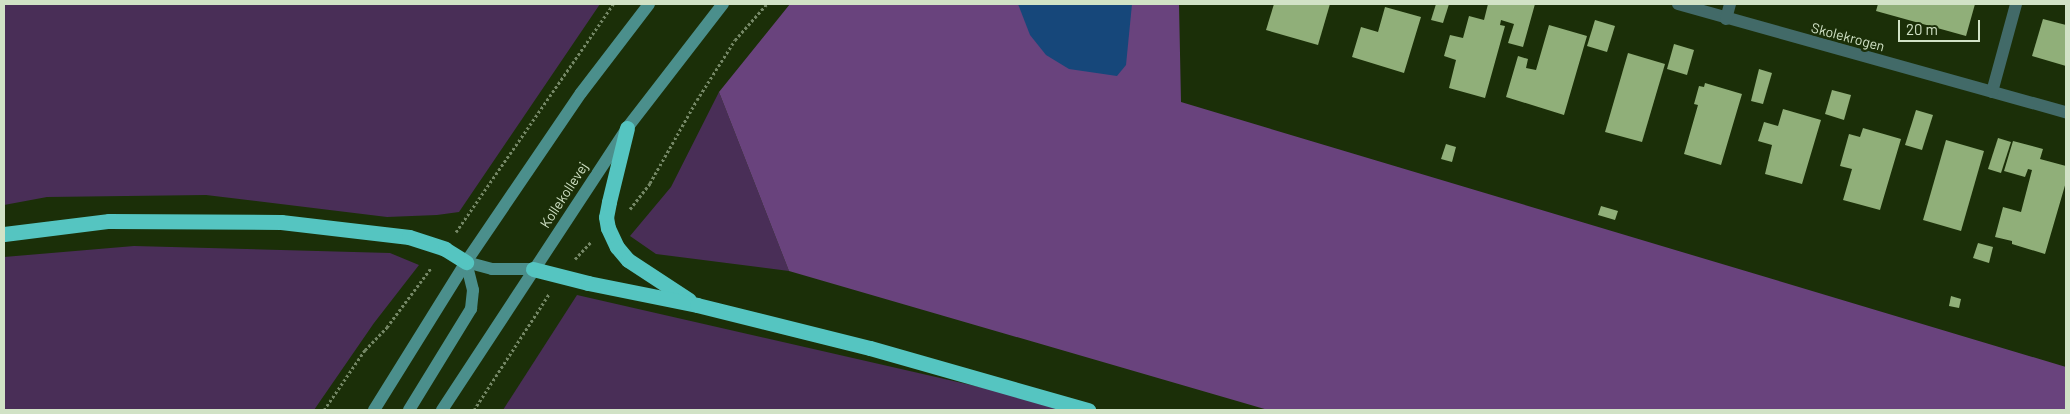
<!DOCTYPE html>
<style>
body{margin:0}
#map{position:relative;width:2070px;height:414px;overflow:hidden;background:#1b2f08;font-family:Barlow,sans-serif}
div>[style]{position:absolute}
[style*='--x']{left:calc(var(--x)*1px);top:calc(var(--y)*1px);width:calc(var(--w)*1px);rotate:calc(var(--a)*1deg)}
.green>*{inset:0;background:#492e57}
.forest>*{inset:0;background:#69437d}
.water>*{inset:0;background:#16477a}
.building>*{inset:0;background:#90af79}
.path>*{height:3px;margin-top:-1.5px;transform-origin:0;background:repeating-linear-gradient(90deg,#748765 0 2.5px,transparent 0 5px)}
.street>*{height:12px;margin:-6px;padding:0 6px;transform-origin:6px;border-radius:6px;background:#426a68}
.secondary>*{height:12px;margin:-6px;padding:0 6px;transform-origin:6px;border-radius:6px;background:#4b8f8c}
.highway>*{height:15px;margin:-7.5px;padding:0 7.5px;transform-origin:7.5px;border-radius:7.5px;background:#55c5c1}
span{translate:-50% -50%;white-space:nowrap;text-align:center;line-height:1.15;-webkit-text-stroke:5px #1b2f08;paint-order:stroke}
.street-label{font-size:14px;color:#d1e2c6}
.frame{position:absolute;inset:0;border:5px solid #d1e2c6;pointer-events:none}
.scale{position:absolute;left:1898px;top:20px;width:82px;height:22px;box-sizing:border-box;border:2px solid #d1e2c6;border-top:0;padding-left:6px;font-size:15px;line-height:18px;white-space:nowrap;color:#d1e2c6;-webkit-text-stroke:4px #1b2f08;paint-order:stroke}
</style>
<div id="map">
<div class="green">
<i style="clip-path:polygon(4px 4px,600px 4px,459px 212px,437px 215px,387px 217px,206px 195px,47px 197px,4px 205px)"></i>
<i style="clip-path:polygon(719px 92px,789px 271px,656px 254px,630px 236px,671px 187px)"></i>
<i style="clip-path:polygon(134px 246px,390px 253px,419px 265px,374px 323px,314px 410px,4px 410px,4px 257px)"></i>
<i style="clip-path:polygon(577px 295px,1080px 410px,503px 410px)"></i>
</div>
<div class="forest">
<i style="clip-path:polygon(790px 4px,1179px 4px,1181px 102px,2066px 367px,2066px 410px,1268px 410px,789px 271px,719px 92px)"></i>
</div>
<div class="water">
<i style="clip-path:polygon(1018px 4px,1132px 4px,1126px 65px,1117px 76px,1069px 69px,1046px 55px,1030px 35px)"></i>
</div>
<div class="building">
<i style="clip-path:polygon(1274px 4px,1330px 4px,1318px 45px,1266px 30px)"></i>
<i style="clip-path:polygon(1436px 4px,1449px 4px,1443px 23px,1431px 20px)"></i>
<i style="clip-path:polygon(1488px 4px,1535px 4px,1523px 47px,1508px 43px,1514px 24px,1501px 20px,1500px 25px,1505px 26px,1485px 98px,1449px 88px,1456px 60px,1444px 56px,1450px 35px,1463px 38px,1469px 16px,1484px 20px)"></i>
<i style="clip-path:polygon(1878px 4px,1975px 4px,1966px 36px,1876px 11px)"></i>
<i style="clip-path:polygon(1385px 7px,1421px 17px,1404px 73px,1352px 57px,1361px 27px,1378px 32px)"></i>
<i style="clip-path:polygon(2043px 19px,2066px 25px,2066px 66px,2032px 56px)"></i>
<i style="clip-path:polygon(1595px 20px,1615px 26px,1607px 52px,1587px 46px)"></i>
<i style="clip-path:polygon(1549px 25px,1587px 36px,1564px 115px,1506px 97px,1518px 56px,1528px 59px,1526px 68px,1536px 70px)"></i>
<i style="clip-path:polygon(1674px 44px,1694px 50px,1687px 75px,1667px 69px)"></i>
<i style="clip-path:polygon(1628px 53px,1665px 64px,1642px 142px,1605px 132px)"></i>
<i style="clip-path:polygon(1759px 69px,1772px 73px,1763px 104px,1751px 101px)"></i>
<i style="clip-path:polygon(1705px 83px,1742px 94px,1721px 165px,1684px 154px,1698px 105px,1694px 104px,1699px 86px,1704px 87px)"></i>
<i style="clip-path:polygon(1832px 90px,1851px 95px,1844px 120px,1825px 114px)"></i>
<i style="clip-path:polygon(1783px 109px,1821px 120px,1802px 184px,1765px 174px,1772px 145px,1758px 141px,1764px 122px,1778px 126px)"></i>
<i style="clip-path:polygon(1916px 110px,1933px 115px,1922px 150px,1905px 145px)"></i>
<i style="clip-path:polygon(1863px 128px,1901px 139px,1880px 210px,1843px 200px,1852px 169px,1840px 166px,1849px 134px,1860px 137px)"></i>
<i style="clip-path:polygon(1998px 138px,2011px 142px,2001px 173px,1988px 169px)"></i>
<i style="clip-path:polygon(1946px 140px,1984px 151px,1961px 231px,1923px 220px)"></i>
<i style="clip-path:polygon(2013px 141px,2043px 149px,2040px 159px,2066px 166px,2066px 182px,2045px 254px,2012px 244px,2012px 241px,1995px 237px,2003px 207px,2021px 212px,2032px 170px,2028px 169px,2025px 177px,2004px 171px)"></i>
<i style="clip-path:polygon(1446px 144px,1456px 147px,1452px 162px,1441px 159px)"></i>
<i style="clip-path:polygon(1601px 206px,1618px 211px,1615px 220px,1598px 215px)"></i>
<i style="clip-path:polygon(1978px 243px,1993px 247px,1989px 263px,1973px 258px)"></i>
<i style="clip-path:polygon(1951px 296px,1961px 299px,1959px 308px,1949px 306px)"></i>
</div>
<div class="path">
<i style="--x:630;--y:209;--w:33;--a:-52"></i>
<i style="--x:650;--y:183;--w:95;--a:-60.5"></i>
<i style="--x:697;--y:100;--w:71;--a:-57.7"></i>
<i style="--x:735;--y:40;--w:48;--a:-48.4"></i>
<i style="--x:456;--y:232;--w:277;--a:-55.4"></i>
<i style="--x:575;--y:259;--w:23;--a:-47"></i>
<i style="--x:324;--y:410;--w:73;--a:-55.7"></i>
<i style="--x:365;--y:350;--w:32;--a:-46"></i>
<i style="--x:387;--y:327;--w:74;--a:-53.3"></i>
<i style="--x:474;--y:410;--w:138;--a:-57.1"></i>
</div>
<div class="street">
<i style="--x:1678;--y:4;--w:403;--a:15.6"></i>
<i style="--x:1726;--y:19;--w:16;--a:-75"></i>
<i style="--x:1992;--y:92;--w:91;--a:-74.7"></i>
</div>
<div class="secondary">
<i style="--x:466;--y:262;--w:27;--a:15"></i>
<i style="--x:492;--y:269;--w:41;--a:0"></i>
<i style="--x:374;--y:410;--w:174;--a:-58.1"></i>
<i style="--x:466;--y:262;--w:204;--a:-55.8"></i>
<i style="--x:581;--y:93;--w:112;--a:-52.6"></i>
<i style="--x:409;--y:410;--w:119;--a:-58.5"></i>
<i style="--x:471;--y:309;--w:19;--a:-84"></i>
<i style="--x:473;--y:290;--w:29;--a:-104"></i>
<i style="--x:442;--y:410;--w:337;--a:-56.7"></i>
<i style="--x:627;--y:128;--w:157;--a:-52.3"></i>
</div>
<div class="highway">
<i style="--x:627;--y:128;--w:76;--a:103.7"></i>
<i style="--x:609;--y:202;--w:15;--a:101"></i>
<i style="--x:606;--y:217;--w:11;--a:80"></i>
<i style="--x:608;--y:228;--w:21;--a:65"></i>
<i style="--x:617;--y:247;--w:17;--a:50"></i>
<i style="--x:628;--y:260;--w:73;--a:33.3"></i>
<i style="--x:4;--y:234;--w:106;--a:-7.1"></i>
<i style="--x:109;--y:221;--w:172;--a:0.3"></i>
<i style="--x:281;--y:222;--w:129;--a:6.7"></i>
<i style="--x:409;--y:237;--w:38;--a:18"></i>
<i style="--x:445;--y:249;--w:25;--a:32"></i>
<i style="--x:533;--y:269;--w:57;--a:14.3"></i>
<i style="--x:588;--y:283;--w:111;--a:11.4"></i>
<i style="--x:697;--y:305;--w:178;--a:14"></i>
<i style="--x:870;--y:348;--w:227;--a:15.9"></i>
</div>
<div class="street-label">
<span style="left:1848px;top:37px;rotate:15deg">Skolekrogen</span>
<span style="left:564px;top:195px;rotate:-57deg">Kollekollevej</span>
</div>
<div class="frame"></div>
<div class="scale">20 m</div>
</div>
